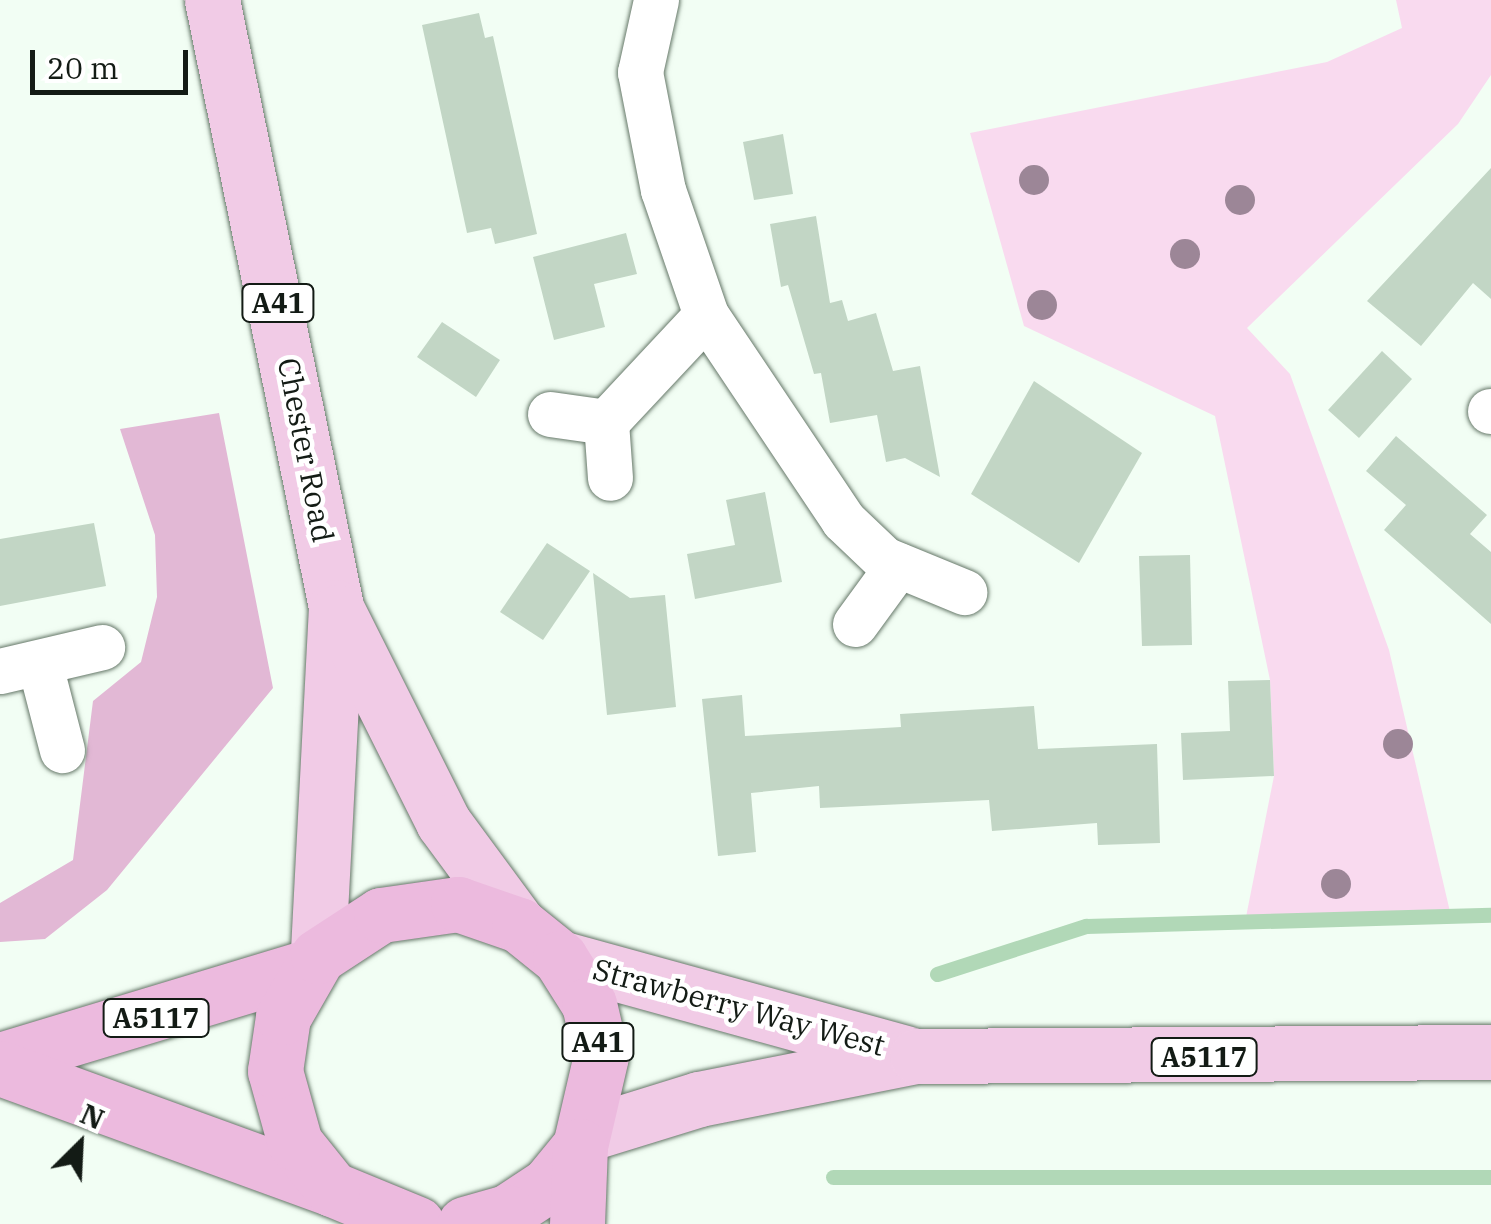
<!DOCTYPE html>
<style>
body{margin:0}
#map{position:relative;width:1491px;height:1224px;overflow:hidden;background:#f2fef4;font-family:"IBM Plex Serif",serif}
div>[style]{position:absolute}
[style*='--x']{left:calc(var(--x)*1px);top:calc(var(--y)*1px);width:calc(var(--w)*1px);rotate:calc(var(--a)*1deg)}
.green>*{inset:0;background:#f9daef}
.forest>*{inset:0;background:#e2b8d5}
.stream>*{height:15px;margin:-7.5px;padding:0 7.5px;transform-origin:7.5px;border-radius:7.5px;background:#b1d8b7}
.building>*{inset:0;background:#c2d6c5}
.roads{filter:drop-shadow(0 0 2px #667869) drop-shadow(0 0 2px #667869)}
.minor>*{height:45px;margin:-22.5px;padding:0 22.5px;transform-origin:22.5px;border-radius:22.5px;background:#fff}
.primary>*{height:55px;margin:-27.5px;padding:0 27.5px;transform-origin:27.5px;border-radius:27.5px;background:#f1cbe6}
.trunk>*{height:55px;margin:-27.5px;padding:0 27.5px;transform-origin:27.5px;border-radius:27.5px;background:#ecbade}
.trees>*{width:30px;height:30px;margin:-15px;border-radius:50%;background:#9c8697}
span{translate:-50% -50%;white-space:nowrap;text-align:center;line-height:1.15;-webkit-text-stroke:9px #fff;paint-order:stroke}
.shield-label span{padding:2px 8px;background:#fff;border:2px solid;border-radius:8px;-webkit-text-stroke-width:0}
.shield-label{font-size:28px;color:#131b15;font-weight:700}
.street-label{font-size:30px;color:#131b15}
.north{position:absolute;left:30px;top:1094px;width:100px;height:100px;-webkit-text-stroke:8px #fff;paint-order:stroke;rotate:24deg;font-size:28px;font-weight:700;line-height:40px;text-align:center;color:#131b15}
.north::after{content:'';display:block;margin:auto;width:35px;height:45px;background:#131b15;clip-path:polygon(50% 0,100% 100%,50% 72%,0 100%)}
.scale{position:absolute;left:30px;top:50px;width:158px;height:45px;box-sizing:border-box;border:5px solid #131b15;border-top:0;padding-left:12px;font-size:30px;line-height:35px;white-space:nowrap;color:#131b15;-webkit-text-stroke:8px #fff;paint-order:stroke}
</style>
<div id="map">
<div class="green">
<i style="clip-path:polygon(1396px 0,1491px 0,1491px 75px,1458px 124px,1247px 328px,1290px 374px,1389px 650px,1451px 916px,1245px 922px,1274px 776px,1270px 680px,1215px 416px,1024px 326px,970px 133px,1327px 62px,1402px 28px)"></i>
</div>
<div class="forest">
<i style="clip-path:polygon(219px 413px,273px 688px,107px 890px,45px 939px,0 942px,0 903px,73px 860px,93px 701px,141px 662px,157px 597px,155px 535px,120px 429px)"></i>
</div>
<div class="stream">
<i style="--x:937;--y:974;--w:157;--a:-17.9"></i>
<i style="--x:1086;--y:926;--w:405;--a:-1.6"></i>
<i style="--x:833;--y:1177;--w:658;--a:0"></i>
</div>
<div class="building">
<i style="clip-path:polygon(479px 13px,485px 38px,493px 36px,537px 234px,495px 244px,491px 228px,467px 233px,422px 25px)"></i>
<i style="clip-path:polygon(783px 134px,793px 194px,754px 200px,743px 142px)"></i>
<i style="clip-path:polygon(1491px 168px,1491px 299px,1473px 283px,1421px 346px,1367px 301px)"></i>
<i style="clip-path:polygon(816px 216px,830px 303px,842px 300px,848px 321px,876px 313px,893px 371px,920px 366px,940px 477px,905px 458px,886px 462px,877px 415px,830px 423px,821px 373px,814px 374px,788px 285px,781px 287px,770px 224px)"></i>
<i style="clip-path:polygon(626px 233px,637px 274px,594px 284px,605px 327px,554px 340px,533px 257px)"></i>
<i style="clip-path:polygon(442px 322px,500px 360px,476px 397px,417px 357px)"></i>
<i style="clip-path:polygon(1382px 351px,1412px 379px,1359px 438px,1328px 410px)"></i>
<i style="clip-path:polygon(1034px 381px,1142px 453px,1079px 563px,971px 494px)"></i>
<i style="clip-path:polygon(1396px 436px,1487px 515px,1470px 534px,1491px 552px,1491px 624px,1384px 530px,1406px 505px,1366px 471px)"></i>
<i style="clip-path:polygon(765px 492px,782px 582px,695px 599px,687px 554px,735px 545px,726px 500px)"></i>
<i style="clip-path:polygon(94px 523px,106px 586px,0 606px,0 539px)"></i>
<i style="clip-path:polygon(547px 543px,590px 571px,543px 640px,500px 612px)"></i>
<i style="clip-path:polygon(1190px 555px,1192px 645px,1142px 646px,1139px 556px)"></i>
<i style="clip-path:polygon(593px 573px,630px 598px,665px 595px,676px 707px,607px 715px)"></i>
<i style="clip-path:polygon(1270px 680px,1274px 776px,1183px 780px,1181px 733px,1230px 731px,1228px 681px)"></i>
<i style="clip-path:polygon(742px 695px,745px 736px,901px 727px,900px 714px,1034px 706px,1038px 749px,1157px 744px,1160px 843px,1098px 845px,1097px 823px,992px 831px,989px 800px,820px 808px,819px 786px,751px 793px,756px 852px,718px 856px,702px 699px)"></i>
</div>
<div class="roads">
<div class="minor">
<i style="--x:656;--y:0;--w:74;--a:102.5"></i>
<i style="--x:640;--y:72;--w:120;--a:79"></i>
<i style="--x:663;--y:190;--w:132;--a:71"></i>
<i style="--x:706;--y:315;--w:247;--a:56.2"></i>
<i style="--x:843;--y:520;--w:57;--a:43.6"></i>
<i style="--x:884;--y:559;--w:87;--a:22.4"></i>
<i style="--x:1490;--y:411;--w:1;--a:0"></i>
<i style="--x:550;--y:414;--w:57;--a:8.1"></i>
<i style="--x:606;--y:422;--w:146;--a:-46.9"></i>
<i style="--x:606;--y:422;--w:56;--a:85.9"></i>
<i style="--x:855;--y:624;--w:73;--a:-53.9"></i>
<i style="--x:40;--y:665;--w:88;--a:75.5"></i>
<i style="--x:0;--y:671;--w:105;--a:-13.2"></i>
</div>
<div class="primary">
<i style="--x:212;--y:0;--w:620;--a:78.45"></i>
<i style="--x:336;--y:607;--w:349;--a:93"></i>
<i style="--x:338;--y:612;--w:235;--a:63.4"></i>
<i style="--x:443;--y:822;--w:128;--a:53.6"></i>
<i style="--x:560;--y:958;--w:358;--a:15.4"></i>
<i style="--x:586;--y:1134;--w:118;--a:-17.2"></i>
<i style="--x:699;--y:1099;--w:222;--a:-11.2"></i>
<i style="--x:917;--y:1056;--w:574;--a:-0.4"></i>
</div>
<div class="trunk">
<i style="--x:0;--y:1060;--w:322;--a:-16.8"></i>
<i style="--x:0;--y:1068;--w:353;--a:20"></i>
<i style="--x:417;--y:1224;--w:92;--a:-157.6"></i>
<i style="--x:332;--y:1189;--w:59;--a:-128.8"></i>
<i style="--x:295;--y:1143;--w:75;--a:-105.5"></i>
<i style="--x:275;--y:1071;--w:55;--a:-81.6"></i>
<i style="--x:283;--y:1017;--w:70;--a:-60.2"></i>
<i style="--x:318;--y:956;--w:75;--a:-33.1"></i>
<i style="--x:381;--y:915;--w:78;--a:-8.1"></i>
<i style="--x:458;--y:904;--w:65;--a:19"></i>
<i style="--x:519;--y:925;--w:53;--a:38.8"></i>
<i style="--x:560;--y:958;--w:54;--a:57.8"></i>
<i style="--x:589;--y:1004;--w:53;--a:77"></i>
<i style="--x:601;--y:1056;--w:92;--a:103.1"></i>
<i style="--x:580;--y:1146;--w:50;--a:129.4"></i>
<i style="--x:548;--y:1185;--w:49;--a:146.6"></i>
<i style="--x:507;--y:1212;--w:44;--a:164.1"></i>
<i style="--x:577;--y:1224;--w:78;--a:-87.8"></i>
</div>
</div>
<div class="trees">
<i style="left:1034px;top:180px"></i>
<i style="left:1240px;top:200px"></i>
<i style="left:1185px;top:254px"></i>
<i style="left:1042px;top:305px"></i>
<i style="left:1398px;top:744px"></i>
<i style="left:1336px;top:884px"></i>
</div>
<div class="shield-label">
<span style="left:278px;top:303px">A41</span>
<span style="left:156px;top:1018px">A5117</span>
<span style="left:598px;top:1042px">A41</span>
<span style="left:1204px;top:1057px">A5117</span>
</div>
<div class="street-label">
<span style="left:306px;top:450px;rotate:79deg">Chester Road</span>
<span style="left:739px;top:1007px;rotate:15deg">Strawberry Way West</span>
</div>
<div class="north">N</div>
<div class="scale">20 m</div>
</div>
